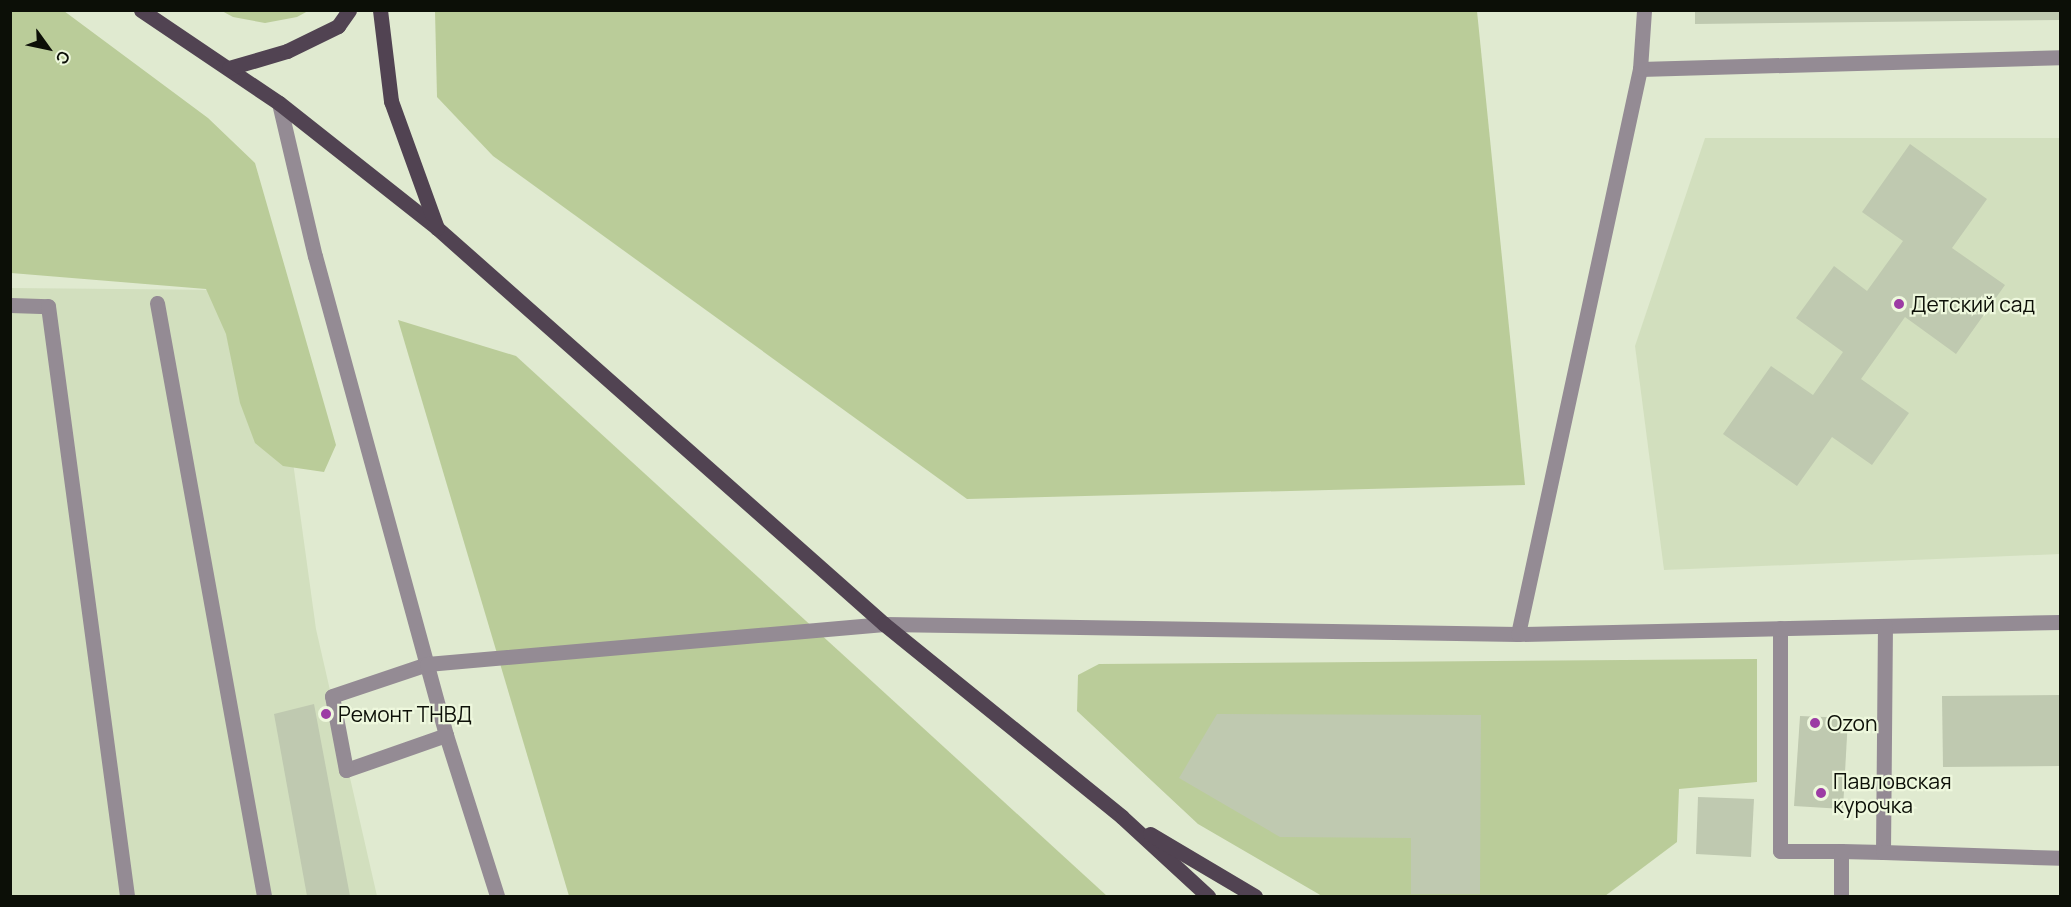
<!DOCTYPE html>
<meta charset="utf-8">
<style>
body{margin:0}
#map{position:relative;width:2071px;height:907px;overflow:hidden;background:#e0ead0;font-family:Manrope,sans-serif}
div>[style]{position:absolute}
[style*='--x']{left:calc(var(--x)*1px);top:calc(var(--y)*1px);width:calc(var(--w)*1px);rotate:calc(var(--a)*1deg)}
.built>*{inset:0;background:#d2dfbe}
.green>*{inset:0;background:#bacc99}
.building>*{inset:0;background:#bfc9b0}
.minor>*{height:15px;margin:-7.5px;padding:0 7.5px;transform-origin:7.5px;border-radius:7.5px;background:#948b94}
.major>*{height:15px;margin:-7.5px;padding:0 7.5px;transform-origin:7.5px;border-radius:7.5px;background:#514352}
.dots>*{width:16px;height:16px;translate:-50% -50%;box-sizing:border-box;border:3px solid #eef8dd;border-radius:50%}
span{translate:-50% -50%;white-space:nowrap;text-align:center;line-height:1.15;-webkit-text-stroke:4.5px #eef8dd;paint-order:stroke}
.poi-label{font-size:21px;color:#0c0f07}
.left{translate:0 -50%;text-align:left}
.frame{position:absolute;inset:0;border:12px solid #0c0f07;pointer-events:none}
.north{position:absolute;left:18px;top:18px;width:60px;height:60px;-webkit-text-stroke:4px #eef8dd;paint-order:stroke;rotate:123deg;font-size:16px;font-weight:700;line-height:24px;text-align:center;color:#0c0f07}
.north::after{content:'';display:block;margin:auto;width:21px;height:27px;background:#0c0f07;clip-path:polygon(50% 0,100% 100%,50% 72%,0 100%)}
</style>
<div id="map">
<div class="built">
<i style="clip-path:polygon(1705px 138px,2060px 138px,2060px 554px,1664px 570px,1635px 346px)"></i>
<i style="clip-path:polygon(11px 288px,224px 290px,292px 455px,316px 629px,377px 896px,11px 896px)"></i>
</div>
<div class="green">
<i style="clip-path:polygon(10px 11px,64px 11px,208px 118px,255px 163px,336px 445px,324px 472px,283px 466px,255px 443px,240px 403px,226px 334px,206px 289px,11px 273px)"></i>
<i style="clip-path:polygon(222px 11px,308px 11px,297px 17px,265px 23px,233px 17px)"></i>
<i style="clip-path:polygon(435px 11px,1477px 11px,1525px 485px,967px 499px,493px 156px,437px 97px)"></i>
<i style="clip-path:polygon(398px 320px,516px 356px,1107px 896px,569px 896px)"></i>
<i style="clip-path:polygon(1757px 659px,1757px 782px,1679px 789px,1677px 842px,1605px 896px,1322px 896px,1198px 824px,1077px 711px,1078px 675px,1099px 664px)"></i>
</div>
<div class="building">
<i style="clip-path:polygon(1695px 10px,2060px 10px,2060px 20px,1695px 24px)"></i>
<i style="clip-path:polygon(1910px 144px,1987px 199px,1952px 248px,2005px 285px,1956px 354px,1905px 317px,1861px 379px,1909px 413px,1872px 465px,1832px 437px,1797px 486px,1723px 434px,1771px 366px,1813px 395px,1843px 352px,1796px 318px,1834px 266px,1867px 291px,1903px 241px,1862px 212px)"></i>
<i style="clip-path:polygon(2060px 695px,2060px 766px,1943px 767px,1942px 696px)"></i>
<i style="clip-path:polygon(314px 704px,350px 896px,307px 896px,274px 714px)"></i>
<i style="clip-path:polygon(1217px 714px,1481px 715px,1480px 894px,1411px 894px,1411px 838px,1280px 837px,1179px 778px)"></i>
<i style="clip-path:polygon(1800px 716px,1848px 718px,1843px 809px,1794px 806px)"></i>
<i style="clip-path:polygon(1698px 797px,1754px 799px,1751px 857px,1696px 854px)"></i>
</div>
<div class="minor">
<i style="--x:1640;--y:69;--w:420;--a:-1.6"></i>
<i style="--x:279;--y:103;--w:157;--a:76.8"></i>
<i style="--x:315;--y:256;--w:497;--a:74.7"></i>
<i style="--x:446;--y:735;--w:169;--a:72.4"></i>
<i style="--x:157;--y:303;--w:603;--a:79.77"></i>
<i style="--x:10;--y:305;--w:38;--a:2"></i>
<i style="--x:48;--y:306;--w:595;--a:82.37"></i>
<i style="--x:1780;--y:628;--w:223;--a:90"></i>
<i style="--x:1780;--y:851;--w:61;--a:0"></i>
<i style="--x:1841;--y:851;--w:45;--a:90"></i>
<i style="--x:1518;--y:634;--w:578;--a:-77.82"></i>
<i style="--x:1640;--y:69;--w:59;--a:-86.1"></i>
<i style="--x:446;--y:735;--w:106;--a:160.7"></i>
<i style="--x:346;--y:770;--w:75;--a:-100.7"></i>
<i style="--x:332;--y:696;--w:100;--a:-18.6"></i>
<i style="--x:427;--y:664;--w:459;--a:-5"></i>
<i style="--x:884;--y:624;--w:634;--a:0.9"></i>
<i style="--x:1518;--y:634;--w:542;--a:-1.27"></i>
<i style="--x:1841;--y:851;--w:42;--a:1.4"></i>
<i style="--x:1883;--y:852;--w:226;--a:-89.5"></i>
<i style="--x:1883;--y:852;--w:177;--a:1.9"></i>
</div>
<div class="major">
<i style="--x:141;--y:10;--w:166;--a:34"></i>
<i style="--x:279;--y:103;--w:201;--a:38.3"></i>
<i style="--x:437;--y:228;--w:597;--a:41.54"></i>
<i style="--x:884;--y:624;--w:306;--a:39"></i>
<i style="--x:1122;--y:817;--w:117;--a:42.6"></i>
<i style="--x:380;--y:10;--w:92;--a:83.1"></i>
<i style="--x:391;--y:101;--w:135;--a:70.1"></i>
<i style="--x:229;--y:68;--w:60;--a:-16.3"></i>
<i style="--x:287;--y:51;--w:57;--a:-26.1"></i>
<i style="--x:338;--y:26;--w:19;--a:-55"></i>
<i style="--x:1150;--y:834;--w:122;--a:30.6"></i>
</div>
<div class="dots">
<i style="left:1899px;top:304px;background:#9c3ca4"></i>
<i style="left:326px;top:714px;background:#9c3ca4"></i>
<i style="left:1815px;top:723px;background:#9c3ca4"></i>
<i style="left:1821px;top:793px;background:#9c3ca4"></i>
</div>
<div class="poi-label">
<span class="left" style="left:1911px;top:304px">Детский сад</span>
<span class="left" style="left:338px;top:714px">Ремонт ТНВД</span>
<span class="left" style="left:1827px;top:723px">Ozon</span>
<span class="left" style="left:1833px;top:793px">Павловская<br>курочка</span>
</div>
<div class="frame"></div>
<div class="north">С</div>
</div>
